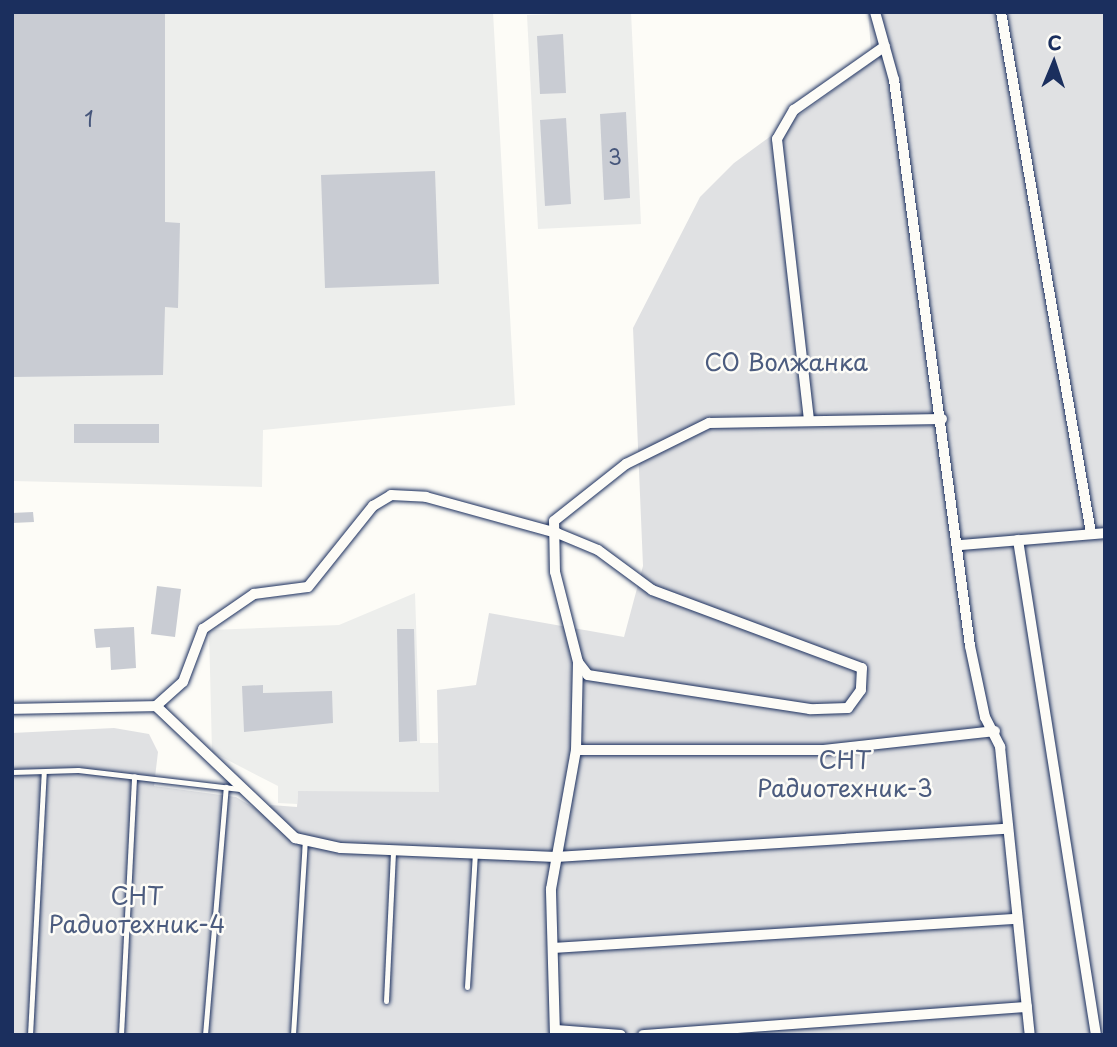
<!DOCTYPE html>
<meta charset="utf-8">
<style>
body{margin:0}
#map{position:relative;width:1117px;height:1047px;overflow:hidden;background:#fdfcf7;font-family:"Playpen Sans",sans-serif}
div>[style]{position:absolute}
[style*='--x']{left:calc(var(--x)*1px);top:calc(var(--y)*1px);width:calc(var(--w)*1px);rotate:calc(var(--a)*1deg)}
.built>*{inset:0;background:#edeeec}
.green>*{inset:0;background:#e0e1e3}
.building>*{inset:0;background:#c9ccd3}
.roads{filter:drop-shadow(0 0 2px #1b2f5e) drop-shadow(0 0 2px #1b2f5e)}
.service>*{height:5px;margin:-2.5px;padding:0 2.5px;transform-origin:2.5px;border-radius:2.5px;background:#fdfcf7}
.minor>*{height:10px;margin:-5px;padding:0 5px;transform-origin:5px;border-radius:5px;background:#fdfcf7}
span{translate:-50% -50%;white-space:nowrap;text-align:center;line-height:1.15;-webkit-text-stroke:5px #fdfcf7;paint-order:stroke}
.number-label{font-size:21px;color:#46567b}
.number-label span{-webkit-text-stroke-width:0}
.park-label{font-size:24px;color:#4c5c7f}
.frame{position:absolute;inset:0;border:14px solid #1b2f5e;pointer-events:none}
.north{position:absolute;left:1019px;top:28px;width:70px;height:70px;-webkit-text-stroke:5px #fdfcf7;paint-order:stroke;rotate:2deg;font-size:19px;font-weight:700;line-height:28px;text-align:center;color:#1b2f5e}
.north::after{content:'';display:block;margin:auto;width:24px;height:32px;background:#1b2f5e;clip-path:polygon(50% 0,100% 100%,50% 72%,0 100%)}
</style>
<div id="map">
<div class="built">
<i style="clip-path:polygon(12px 12px,493px 12px,515px 405px,263px 430px,262px 487px,12px 481px)"></i>
<i style="clip-path:polygon(631px 12px,641px 224px,538px 229px,527px 15px)"></i>
<i style="clip-path:polygon(415px 593px,420px 743px,473px 743px,474px 792px,298px 792px,297px 804px,278px 803px,278px 786px,212px 752px,209px 630px,339px 625px)"></i>
</div>
<div class="green">
<i style="clip-path:polygon(868px 12px,1105px 12px,1105px 1035px,12px 1035px,12px 733px,114px 728px,149px 734px,158px 752px,154px 786px,236px 797px,261px 812px,271px 805px,297px 807px,298px 791px,439px 792px,437px 690px,476px 685px,489px 613px,624px 637px,643px 566px,633px 328px,700px 197px,734px 163px,872px 62px)"></i>
</div>
<div class="building">
<i style="clip-path:polygon(12px 13px,165px 14px,165px 222px,180px 223px,178px 308px,165px 307px,163px 375px,12px 377px)"></i>
<i style="clip-path:polygon(563px 34px,566px 93px,540px 94px,537px 36px)"></i>
<i style="clip-path:polygon(626px 112px,630px 198px,604px 200px,600px 114px)"></i>
<i style="clip-path:polygon(566px 118px,571px 204px,545px 206px,540px 120px)"></i>
<i style="clip-path:polygon(435px 171px,439px 284px,325px 288px,321px 175px)"></i>
<i style="clip-path:polygon(74px 424px,159px 424px,159px 443px,74px 443px)"></i>
<i style="clip-path:polygon(33px 512px,34px 522px,12px 523px,12px 513px)"></i>
<i style="clip-path:polygon(157px 586px,181px 589px,175px 637px,151px 634px)"></i>
<i style="clip-path:polygon(134px 627px,136px 668px,111px 670px,110px 647px,96px 648px,94px 629px)"></i>
<i style="clip-path:polygon(397px 629px,414px 629px,417px 741px,399px 742px)"></i>
<i style="clip-path:polygon(263px 685px,263px 693px,332px 691px,333px 723px,244px 732px,242px 686px)"></i>
</div>
<div class="roads">
<div class="service">
<i style="--x:12;--y:772;--w:66;--a:-1.7"></i>
<i style="--x:78;--y:770;--w:163;--a:6.7"></i>
<i style="--x:467;--y:987;--w:134;--a:-86.6"></i>
<i style="--x:386;--y:1001;--w:151;--a:-87.3"></i>
<i style="--x:30;--y:1035;--w:263;--a:-87"></i>
<i style="--x:121;--y:1035;--w:259;--a:-87.1"></i>
<i style="--x:205;--y:1035;--w:249;--a:-85.2"></i>
<i style="--x:293;--y:1035;--w:194;--a:-86.5"></i>
</div>
<div class="minor">
<i style="--x:875;--y:12;--w:71;--a:74.4"></i>
<i style="--x:894;--y:80;--w:571;--a:82.35"></i>
<i style="--x:970;--y:646;--w:73;--a:78.1"></i>
<i style="--x:985;--y:717;--w:34;--a:63"></i>
<i style="--x:1000;--y:747;--w:290;--a:84.1"></i>
<i style="--x:1001;--y:12;--w:529;--a:80.2"></i>
<i style="--x:809;--y:420;--w:283;--a:-96.5"></i>
<i style="--x:777;--y:139;--w:34;--a:-60"></i>
<i style="--x:794;--y:110;--w:111;--a:-35.1"></i>
<i style="--x:1018;--y:540;--w:501;--a:81.05"></i>
<i style="--x:960;--y:545;--w:145;--a:-4.7"></i>
<i style="--x:156;--y:706;--w:36;--a:-42"></i>
<i style="--x:183;--y:682;--w:57;--a:-69.3"></i>
<i style="--x:203;--y:629;--w:62;--a:-34.5"></i>
<i style="--x:254;--y:594;--w:54;--a:-7.4"></i>
<i style="--x:308;--y:587;--w:104;--a:-51.3"></i>
<i style="--x:373;--y:506;--w:21;--a:-31"></i>
<i style="--x:391;--y:495;--w:35;--a:3"></i>
<i style="--x:426;--y:497;--w:136;--a:15.4"></i>
<i style="--x:557;--y:533;--w:44;--a:22.5"></i>
<i style="--x:598;--y:550;--w:67;--a:36.5"></i>
<i style="--x:652;--y:590;--w:224;--a:20.4"></i>
<i style="--x:862;--y:668;--w:22;--a:93"></i>
<i style="--x:861;--y:690;--w:22;--a:126"></i>
<i style="--x:848;--y:708;--w:38;--a:178"></i>
<i style="--x:810;--y:709;--w:225;--a:-171.3"></i>
<i style="--x:588;--y:675;--w:16;--a:-128"></i>
<i style="--x:156;--y:706;--w:192;--a:43.5"></i>
<i style="--x:295;--y:838;--w:47;--a:12.3"></i>
<i style="--x:341;--y:848;--w:215;--a:2.4"></i>
<i style="--x:556;--y:857;--w:451;--a:-3.6"></i>
<i style="--x:12;--y:709;--w:144;--a:-1.2"></i>
<i style="--x:576;--y:750;--w:248;--a:0"></i>
<i style="--x:824;--y:750;--w:172;--a:-6.3"></i>
<i style="--x:554;--y:948;--w:463;--a:-3.6"></i>
<i style="--x:556;--y:1030;--w:65;--a:4.4"></i>
<i style="--x:555;--y:1035;--w:146;--a:-91.6"></i>
<i style="--x:551;--y:889;--w:141;--a:-79.8"></i>
<i style="--x:576;--y:750;--w:88;--a:-88.7"></i>
<i style="--x:578;--y:662;--w:93;--a:-104.3"></i>
<i style="--x:555;--y:572;--w:51;--a:-91.1"></i>
<i style="--x:554;--y:521;--w:92;--a:-38.4"></i>
<i style="--x:626;--y:464;--w:93;--a:-26.3"></i>
<i style="--x:709;--y:423;--w:233;--a:-1"></i>
<i style="--x:643;--y:1035;--w:385;--a:-4.2"></i>
</div>
</div>
<div class="number-label">
<span style="left:89px;top:118px">1</span>
<span style="left:615px;top:156px">3</span>
</div>
<div class="park-label">
<span style="left:786px;top:362px">СО Волжанка</span>
<span style="left:845px;top:774px">СНТ<br>Радиотехник-3</span>
<span style="left:137px;top:910px">СНТ<br>Радиотехник-4</span>
</div>
<div class="frame"></div>
<div class="north">С</div>
</div>
